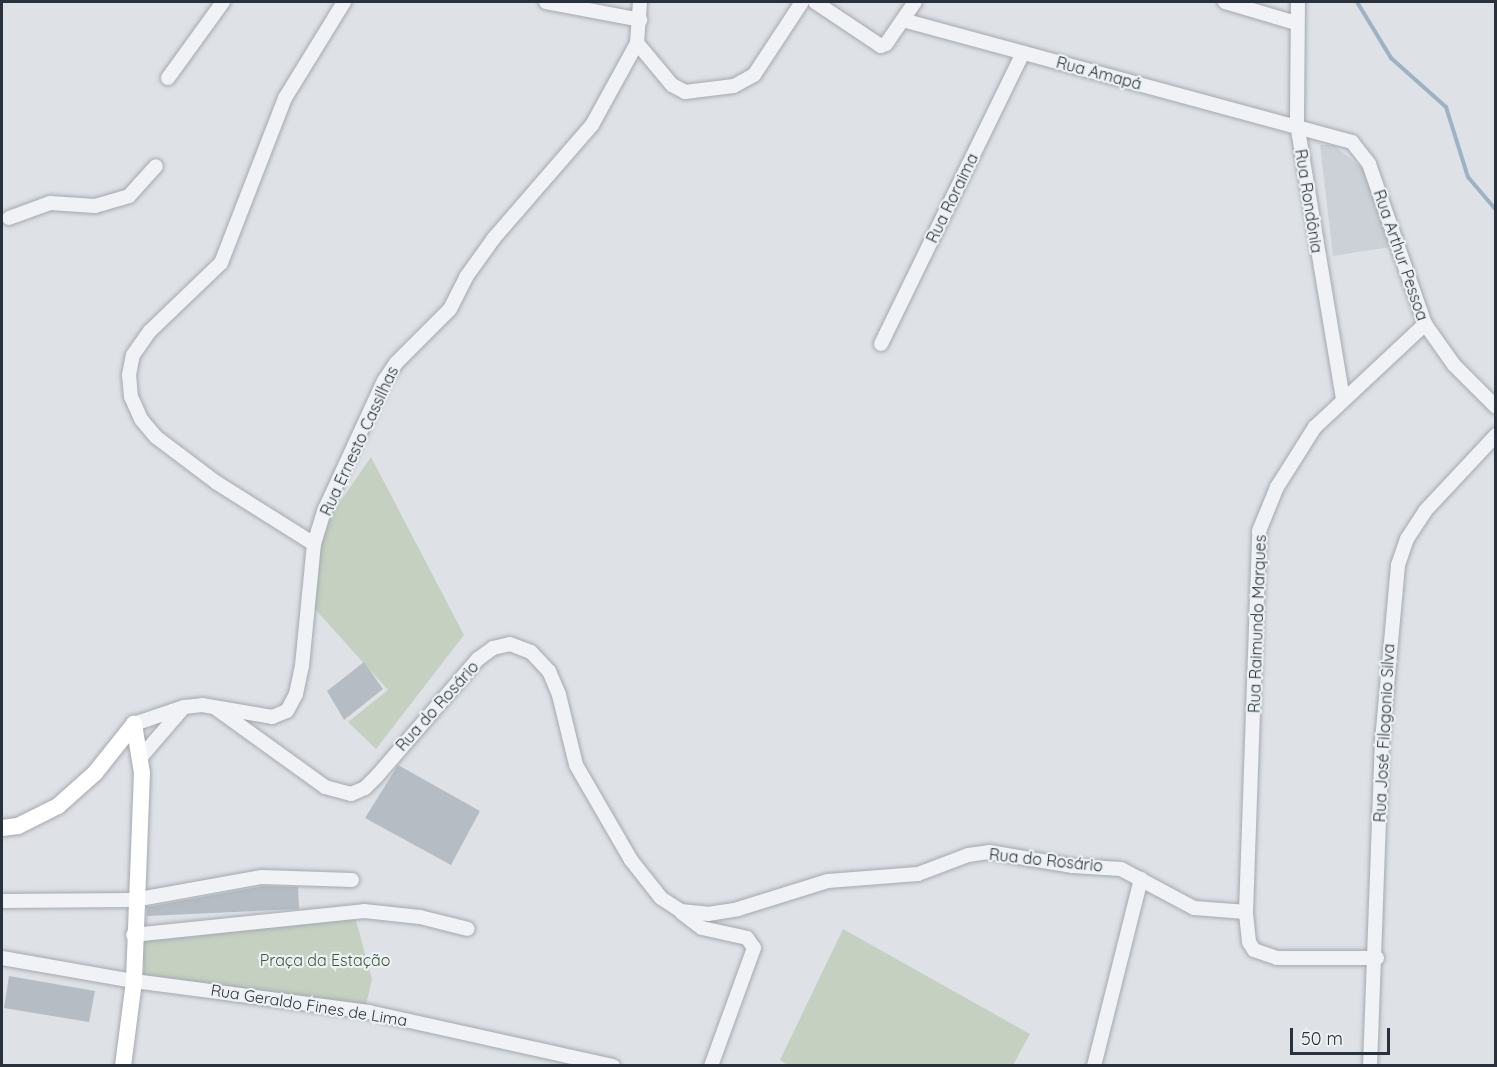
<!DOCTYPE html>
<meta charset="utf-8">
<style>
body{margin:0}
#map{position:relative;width:1497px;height:1067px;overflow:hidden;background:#dee2e7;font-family:Quicksand,sans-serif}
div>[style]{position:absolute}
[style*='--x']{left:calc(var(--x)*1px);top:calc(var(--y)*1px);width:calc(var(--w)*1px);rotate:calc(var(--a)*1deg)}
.built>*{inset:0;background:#ccd1d8}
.green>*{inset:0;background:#c5d0c0}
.stream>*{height:4px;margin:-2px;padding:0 2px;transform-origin:2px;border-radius:2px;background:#9bb3c4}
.building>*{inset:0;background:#b6bcc3}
.roads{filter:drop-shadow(0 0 2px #a4a9b0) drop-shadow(0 0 2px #a4a9b0)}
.minor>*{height:14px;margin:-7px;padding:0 7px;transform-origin:7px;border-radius:7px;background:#f0f2f5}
.major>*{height:16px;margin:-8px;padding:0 8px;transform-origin:8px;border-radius:8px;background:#fff}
span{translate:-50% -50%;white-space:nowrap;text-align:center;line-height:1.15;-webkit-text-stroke:4.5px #edf1f4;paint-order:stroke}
.street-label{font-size:16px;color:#28313c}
.park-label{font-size:16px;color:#3f5737}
.frame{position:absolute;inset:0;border:3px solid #28313c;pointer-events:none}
.scale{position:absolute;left:1290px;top:1028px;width:100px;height:27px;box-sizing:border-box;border:3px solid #28313c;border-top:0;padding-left:8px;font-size:18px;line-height:21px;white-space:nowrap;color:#28313c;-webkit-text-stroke:4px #edf1f4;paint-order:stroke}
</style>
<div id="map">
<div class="built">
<i style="clip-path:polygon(1320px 145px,1333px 145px,1365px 170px,1390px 247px,1333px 256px)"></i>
</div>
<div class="green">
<i style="clip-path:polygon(371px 457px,464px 635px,376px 749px,348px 722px,388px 690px,314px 608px,320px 531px)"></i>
<i style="clip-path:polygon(355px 917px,372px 979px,366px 1005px,144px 980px,143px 934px)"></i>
<i style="clip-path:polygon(843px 929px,1030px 1034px,1013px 1065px,790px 1066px,780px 1060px)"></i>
</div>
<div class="stream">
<i style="--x:1357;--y:2;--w:66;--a:58.7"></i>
<i style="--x:1391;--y:58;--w:74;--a:41.7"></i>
<i style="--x:1446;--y:107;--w:73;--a:72.6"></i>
<i style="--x:1468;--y:177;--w:43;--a:49.7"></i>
</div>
<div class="building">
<i style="clip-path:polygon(364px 662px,383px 689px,344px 720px,327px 691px)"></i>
<i style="clip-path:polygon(398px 765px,480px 811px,451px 865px,365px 818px)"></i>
<i style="clip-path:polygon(263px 886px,298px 887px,299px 909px,147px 916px,147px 907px)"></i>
<i style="clip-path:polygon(9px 976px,95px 991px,89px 1022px,4px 1008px)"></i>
</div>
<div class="roads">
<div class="minor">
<i style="--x:546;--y:2;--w:96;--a:10.8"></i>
<i style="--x:815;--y:2;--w:79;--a:33.7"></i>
<i style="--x:881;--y:46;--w:5;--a:-22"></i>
<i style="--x:886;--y:44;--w:51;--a:-55.4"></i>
<i style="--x:1225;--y:2;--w:74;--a:16.5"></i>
<i style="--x:1298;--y:2;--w:122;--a:90.5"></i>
<i style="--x:1297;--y:124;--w:278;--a:80.5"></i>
<i style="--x:903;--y:20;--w:465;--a:15.2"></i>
<i style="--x:1352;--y:142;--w:28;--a:52"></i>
<i style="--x:1369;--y:164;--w:170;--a:70.7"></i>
<i style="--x:1425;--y:324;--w:50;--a:54.7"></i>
<i style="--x:1454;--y:365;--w:59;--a:45"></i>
<i style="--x:637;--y:43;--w:55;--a:50.2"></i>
<i style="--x:672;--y:85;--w:15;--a:28"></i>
<i style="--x:685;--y:92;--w:49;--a:-7"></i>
<i style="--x:734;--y:86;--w:23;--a:-29"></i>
<i style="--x:754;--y:75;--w:87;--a:-56.7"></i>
<i style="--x:168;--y:78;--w:94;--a:-54.1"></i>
<i style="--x:9;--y:218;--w:44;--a:-20.1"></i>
<i style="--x:50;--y:203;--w:45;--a:3.8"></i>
<i style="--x:95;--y:206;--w:35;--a:-16"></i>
<i style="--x:129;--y:196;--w:40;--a:-48"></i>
<i style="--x:881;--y:344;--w:324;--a:-64"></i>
<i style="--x:314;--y:544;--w:115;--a:-147.8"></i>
<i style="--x:217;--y:483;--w:76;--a:-143"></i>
<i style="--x:156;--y:437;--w:23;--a:-130"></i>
<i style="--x:141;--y:419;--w:24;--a:-114"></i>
<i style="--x:131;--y:397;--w:22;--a:-95"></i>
<i style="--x:129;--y:375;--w:20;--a:-79"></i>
<i style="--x:133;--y:355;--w:29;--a:-55"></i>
<i style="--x:150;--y:331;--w:98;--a:-43.8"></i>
<i style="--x:221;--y:263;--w:177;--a:-68.8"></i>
<i style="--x:285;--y:98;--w:113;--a:-58.4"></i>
<i style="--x:217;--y:709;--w:133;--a:35.8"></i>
<i style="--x:325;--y:787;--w:27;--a:15"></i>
<i style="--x:351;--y:794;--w:15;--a:-23"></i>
<i style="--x:365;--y:788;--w:17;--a:-45"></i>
<i style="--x:377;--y:776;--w:155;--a:-49.2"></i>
<i style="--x:478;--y:659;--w:19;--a:-36"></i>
<i style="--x:493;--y:648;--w:17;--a:-13"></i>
<i style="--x:510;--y:644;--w:22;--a:21"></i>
<i style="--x:531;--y:652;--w:26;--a:47"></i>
<i style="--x:549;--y:671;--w:26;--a:67"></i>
<i style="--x:559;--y:695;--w:72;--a:76.3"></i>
<i style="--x:576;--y:765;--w:110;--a:59.9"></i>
<i style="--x:631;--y:860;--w:48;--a:51.7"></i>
<i style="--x:661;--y:898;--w:24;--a:33"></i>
<i style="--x:681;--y:911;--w:27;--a:6"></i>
<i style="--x:708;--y:914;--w:30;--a:-9"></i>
<i style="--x:738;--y:909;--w:94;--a:-17.3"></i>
<i style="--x:828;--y:881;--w:90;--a:-4.4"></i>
<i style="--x:918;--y:874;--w:53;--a:-20.8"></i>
<i style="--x:968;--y:855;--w:21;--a:-8"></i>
<i style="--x:989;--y:852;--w:85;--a:9.5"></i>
<i style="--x:1073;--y:866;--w:48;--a:3.6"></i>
<i style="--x:1121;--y:869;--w:83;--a:28.1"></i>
<i style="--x:1194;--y:908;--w:52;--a:4.4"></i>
<i style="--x:134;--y:724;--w:53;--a:-18.8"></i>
<i style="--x:184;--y:707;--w:18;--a:-6"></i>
<i style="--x:202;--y:705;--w:71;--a:9.7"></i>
<i style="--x:272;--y:717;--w:16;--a:-22"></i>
<i style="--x:287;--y:711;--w:19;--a:-62"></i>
<i style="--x:296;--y:694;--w:29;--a:-78"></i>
<i style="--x:302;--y:666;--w:123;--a:-84.4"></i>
<i style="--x:314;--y:544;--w:37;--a:-73"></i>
<i style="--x:325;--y:509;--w:141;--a:-65.3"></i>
<i style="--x:384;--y:381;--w:22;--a:-56"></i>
<i style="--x:396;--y:363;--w:76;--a:-45"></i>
<i style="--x:450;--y:309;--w:36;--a:-63"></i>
<i style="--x:466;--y:277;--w:48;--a:-54.3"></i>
<i style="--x:494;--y:238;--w:150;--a:-49.1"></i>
<i style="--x:592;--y:125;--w:94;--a:-61.2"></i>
<i style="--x:637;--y:43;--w:41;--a:-85.8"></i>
<i style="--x:141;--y:757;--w:66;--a:-49.3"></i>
<i style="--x:2;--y:901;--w:132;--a:-0.4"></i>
<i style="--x:134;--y:900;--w:130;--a:-10.2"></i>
<i style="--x:262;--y:877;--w:90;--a:1.9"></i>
<i style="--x:682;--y:913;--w:25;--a:37"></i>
<i style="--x:702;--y:928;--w:46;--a:12.5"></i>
<i style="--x:747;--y:938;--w:12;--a:55"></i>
<i style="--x:754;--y:948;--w:126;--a:110"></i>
<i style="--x:133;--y:935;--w:232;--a:-5.9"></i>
<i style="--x:364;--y:911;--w:56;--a:6.1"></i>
<i style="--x:420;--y:917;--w:49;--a:14"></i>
<i style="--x:2;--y:958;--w:134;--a:9.9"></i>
<i style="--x:134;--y:981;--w:237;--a:7.5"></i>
<i style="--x:369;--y:1012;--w:250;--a:12.5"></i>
<i style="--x:1377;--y:958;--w:100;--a:180"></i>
<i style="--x:1277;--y:958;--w:24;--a:-161"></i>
<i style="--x:1254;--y:950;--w:9;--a:-122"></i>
<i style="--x:1249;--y:942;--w:30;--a:-96"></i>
<i style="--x:1246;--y:912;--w:381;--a:-88"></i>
<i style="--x:1259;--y:531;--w:48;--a:-67.8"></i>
<i style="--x:1277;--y:487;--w:71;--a:-57.7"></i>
<i style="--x:1315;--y:427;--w:151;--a:-43.1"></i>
<i style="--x:1094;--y:1066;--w:193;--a:-75.9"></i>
<i style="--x:1370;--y:1066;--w:325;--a:-87.9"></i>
<i style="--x:1382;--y:741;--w:177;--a:-84.8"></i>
<i style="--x:1398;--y:565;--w:28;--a:-71"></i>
<i style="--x:1407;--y:539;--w:33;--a:-57"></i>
<i style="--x:1425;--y:511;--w:104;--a:-46.9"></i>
</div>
<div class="major">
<i style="--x:2;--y:828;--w:16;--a:-7"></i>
<i style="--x:18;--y:826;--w:45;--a:-26.6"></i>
<i style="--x:58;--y:806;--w:50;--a:-41.7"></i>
<i style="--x:95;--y:773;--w:63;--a:-51.5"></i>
<i style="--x:123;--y:1066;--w:86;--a:-82.6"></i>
<i style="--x:134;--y:981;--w:208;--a:-87.8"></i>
<i style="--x:142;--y:773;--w:50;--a:-99.3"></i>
</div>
</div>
<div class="street-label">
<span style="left:1099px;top:73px;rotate:15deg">Rua Amapá</span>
<span style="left:952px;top:198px;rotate:-64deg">Rua Roraima</span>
<span style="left:1309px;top:201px;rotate:81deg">Rua Rondônia</span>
<span style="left:1401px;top:255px;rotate:71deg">Rua Arthur Pessoa</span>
<span style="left:359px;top:441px;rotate:-65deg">Rua Ernesto Cassilhas</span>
<span style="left:1257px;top:624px;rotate:-88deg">Rua Raimundo Marques</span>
<span style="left:437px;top:706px;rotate:-48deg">Rua do Rosário</span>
<span style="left:1384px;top:733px;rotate:-87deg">Rua José Filogonio Silva</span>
<span style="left:1046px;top:860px;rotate:6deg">Rua do Rosário</span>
<span style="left:309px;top:1005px;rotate:9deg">Rua Geraldo Fines de Lima</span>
</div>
<div class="park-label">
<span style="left:325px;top:960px">Praça da Estação</span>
</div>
<div class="frame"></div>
<div class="scale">50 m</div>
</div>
